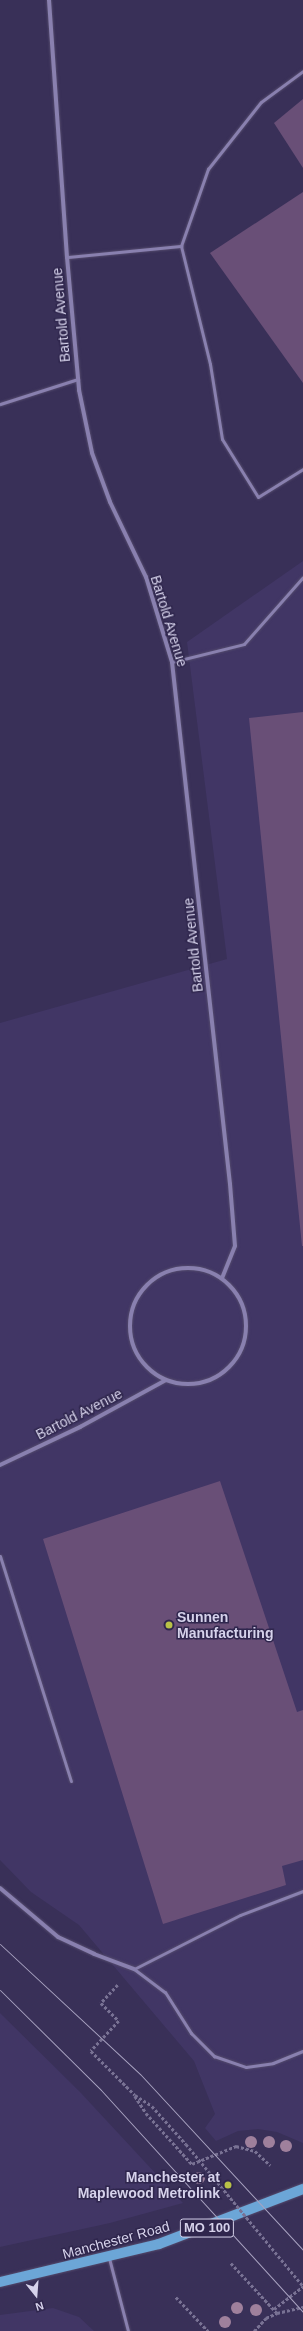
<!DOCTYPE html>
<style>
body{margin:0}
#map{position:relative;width:303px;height:2331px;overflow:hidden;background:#393058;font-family:Helvetica,sans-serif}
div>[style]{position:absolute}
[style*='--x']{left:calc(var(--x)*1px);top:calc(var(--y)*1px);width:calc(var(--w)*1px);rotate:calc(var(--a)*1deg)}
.built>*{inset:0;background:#413665}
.building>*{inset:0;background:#694f77}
.path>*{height:2.5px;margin-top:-1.25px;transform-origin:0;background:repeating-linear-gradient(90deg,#797294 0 3px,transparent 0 5px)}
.roads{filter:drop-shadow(0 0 1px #544b6d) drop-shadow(0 0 1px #544b6d)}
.lane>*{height:3px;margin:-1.5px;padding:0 1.5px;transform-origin:1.5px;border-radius:1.5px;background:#8980af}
.street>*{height:4px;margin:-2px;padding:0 2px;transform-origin:2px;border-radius:2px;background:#8980af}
.street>.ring{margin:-2px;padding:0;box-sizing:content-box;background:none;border:4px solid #8980af;border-radius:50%}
.primary>*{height:10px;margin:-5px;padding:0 5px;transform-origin:5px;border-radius:5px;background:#6ca6d7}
.tram>*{height:1px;margin:-0.5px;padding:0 0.5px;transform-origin:0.5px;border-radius:0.5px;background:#a9a3c1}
.path-bridge>*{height:2.5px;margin-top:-1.25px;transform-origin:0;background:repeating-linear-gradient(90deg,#797294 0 3px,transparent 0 5px)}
.trees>*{width:12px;height:12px;margin:-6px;border-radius:50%;background:#9f809c}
.dots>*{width:11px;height:11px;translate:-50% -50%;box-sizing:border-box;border:2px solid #2f264d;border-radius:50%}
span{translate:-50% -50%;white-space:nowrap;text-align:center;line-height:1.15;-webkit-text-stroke:3px #2f264d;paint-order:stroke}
.shield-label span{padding:1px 3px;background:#2f264d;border:1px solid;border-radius:3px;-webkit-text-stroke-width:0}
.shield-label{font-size:13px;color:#d6d2eb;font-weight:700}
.street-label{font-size:14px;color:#d6d2eb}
.poi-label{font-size:14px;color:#d6d2eb;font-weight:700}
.left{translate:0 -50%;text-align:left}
.right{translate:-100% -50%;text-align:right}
.north{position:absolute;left:16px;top:2275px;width:40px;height:40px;-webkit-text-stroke:3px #2f264d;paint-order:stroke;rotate:163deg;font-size:11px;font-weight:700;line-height:16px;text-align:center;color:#d6d2eb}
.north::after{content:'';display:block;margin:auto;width:14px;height:18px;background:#d6d2eb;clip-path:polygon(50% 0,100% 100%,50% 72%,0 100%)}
</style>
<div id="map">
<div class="built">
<i style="clip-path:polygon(303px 561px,303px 2143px,277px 2132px,258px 2129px,238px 2131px,216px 2141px,205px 2128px,215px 2114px,194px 2061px,79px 1925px,31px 1892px,0 1860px,0 1023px,227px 959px,187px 642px)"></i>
<i style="clip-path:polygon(0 2013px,80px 2092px,183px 2203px,110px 2223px,0 2247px)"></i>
<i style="clip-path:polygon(53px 2308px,79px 2317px,94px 2331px,0 2331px,0 2315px)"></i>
</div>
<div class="building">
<i style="clip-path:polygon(303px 99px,303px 168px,274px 123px)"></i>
<i style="clip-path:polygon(303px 192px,303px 383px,210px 253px)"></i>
<i style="clip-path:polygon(303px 712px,303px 1246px,302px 1246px,249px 718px)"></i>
<i style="clip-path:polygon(220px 1481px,297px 1712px,303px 1710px,303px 1860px,282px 1866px,286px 1885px,163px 1924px,43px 1539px)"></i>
</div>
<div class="path">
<i style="--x:118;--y:1985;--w:25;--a:133"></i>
<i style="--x:101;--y:2003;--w:25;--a:45"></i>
<i style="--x:119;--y:2021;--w:41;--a:133"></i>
<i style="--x:91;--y:2051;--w:62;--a:45"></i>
<i style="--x:135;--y:2095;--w:20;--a:33"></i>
<i style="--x:152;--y:2106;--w:51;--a:48.2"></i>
<i style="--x:135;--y:2096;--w:20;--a:57"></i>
<i style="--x:146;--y:2113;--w:69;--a:48"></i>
<i style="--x:192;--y:2164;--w:48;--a:-22.2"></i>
<i style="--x:236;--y:2146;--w:20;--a:15"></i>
<i style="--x:255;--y:2151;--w:21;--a:43"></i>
<i style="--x:231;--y:2263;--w:68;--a:47.4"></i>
<i style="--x:176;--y:2297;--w:47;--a:46.7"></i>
<i style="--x:274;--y:2309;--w:37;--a:-38"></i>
<i style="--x:254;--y:2331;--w:18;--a:-47"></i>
<i style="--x:266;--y:2318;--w:12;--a:-24"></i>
<i style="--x:277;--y:2313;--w:27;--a:-13"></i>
</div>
<div class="roads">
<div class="lane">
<i style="--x:181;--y:246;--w:82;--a:-70.7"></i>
<i style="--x:208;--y:169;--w:85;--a:-51.7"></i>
<i style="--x:261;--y:102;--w:52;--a:-36.4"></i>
<i style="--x:67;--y:257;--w:115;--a:-5.5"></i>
<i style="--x:181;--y:246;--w:122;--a:76.2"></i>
<i style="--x:210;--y:364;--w:76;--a:80.9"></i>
<i style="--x:222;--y:439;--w:68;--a:58.2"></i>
<i style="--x:258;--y:497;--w:53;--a:-31.9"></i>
<i style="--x:0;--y:404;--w:82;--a:-17.8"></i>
<i style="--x:172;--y:662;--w:74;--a:-14"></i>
<i style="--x:244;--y:644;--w:89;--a:-48.6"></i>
<i style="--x:0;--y:1556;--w:236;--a:72.5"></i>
<i style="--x:303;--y:1891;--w:67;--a:159.1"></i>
<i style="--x:240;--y:1915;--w:119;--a:153"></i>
<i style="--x:134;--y:1969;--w:39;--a:37"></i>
<i style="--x:165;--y:1992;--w:49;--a:57.6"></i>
<i style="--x:191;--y:2033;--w:33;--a:45"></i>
<i style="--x:214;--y:2056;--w:34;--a:19"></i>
<i style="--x:246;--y:2067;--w:27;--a:-8"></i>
<i style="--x:273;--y:2063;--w:32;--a:-22"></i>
<i style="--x:109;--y:2258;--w:75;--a:75.4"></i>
</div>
<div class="street">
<i style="--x:49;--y:0;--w:258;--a:86"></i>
<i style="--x:67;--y:257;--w:134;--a:84.8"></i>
<i style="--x:79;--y:390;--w:64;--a:78.3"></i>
<i style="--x:92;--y:453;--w:52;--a:69.8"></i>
<i style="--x:110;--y:502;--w:83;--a:64.4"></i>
<i style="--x:146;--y:577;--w:89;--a:73"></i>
<i style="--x:172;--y:662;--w:525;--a:83.66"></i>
<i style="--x:230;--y:1184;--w:62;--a:85.4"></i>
<i style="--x:235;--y:1246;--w:35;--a:112"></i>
<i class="ring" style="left:130px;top:1268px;width:112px;height:112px"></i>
<i style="--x:0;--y:1465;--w:89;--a:-25.4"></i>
<i style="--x:80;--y:1427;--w:98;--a:-28.7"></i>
<i style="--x:0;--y:1888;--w:76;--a:40.2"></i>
<i style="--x:58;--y:1937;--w:40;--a:25"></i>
<i style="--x:94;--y:1954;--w:43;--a:20.6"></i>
</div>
<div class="primary">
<i style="--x:0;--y:2282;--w:163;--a:-13.4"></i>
<i style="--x:159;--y:2244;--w:154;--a:-20.9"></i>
</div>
</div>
<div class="tram">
<i style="--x:0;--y:1944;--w:192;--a:42.9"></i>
<i style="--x:141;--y:2075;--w:238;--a:47.2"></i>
<i style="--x:0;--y:1990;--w:142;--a:44.7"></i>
<i style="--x:101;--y:2090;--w:300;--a:47.7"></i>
</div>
<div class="path-bridge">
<i style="--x:186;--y:2144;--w:184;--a:50.5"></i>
</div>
<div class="trees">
<i style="left:251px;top:2142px"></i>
<i style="left:269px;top:2142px"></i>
<i style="left:286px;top:2146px"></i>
<i style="left:199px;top:2178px"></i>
<i style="left:237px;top:2308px"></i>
<i style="left:256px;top:2310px"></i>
<i style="left:225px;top:2322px"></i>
</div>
<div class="dots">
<i style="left:169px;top:1625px;background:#b8c147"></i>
<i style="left:228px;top:2185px;background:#b8c147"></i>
</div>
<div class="shield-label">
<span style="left:207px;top:2228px">MO 100</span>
</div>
<div class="street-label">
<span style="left:61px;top:315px;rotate:-95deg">Bartold Avenue</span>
<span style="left:169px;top:621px;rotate:73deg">Bartold Avenue</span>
<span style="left:193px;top:945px;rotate:-96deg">Bartold Avenue</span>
<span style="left:79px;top:1414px;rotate:-27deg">Bartold Avenue</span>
<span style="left:116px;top:2240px;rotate:-15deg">Manchester Road</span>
</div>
<div class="poi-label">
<span class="left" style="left:177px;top:1625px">Sunnen<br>Manufacturing</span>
<span class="right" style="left:220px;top:2185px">Manchester at<br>Maplewood Metrolink</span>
</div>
<div class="north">N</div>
</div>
